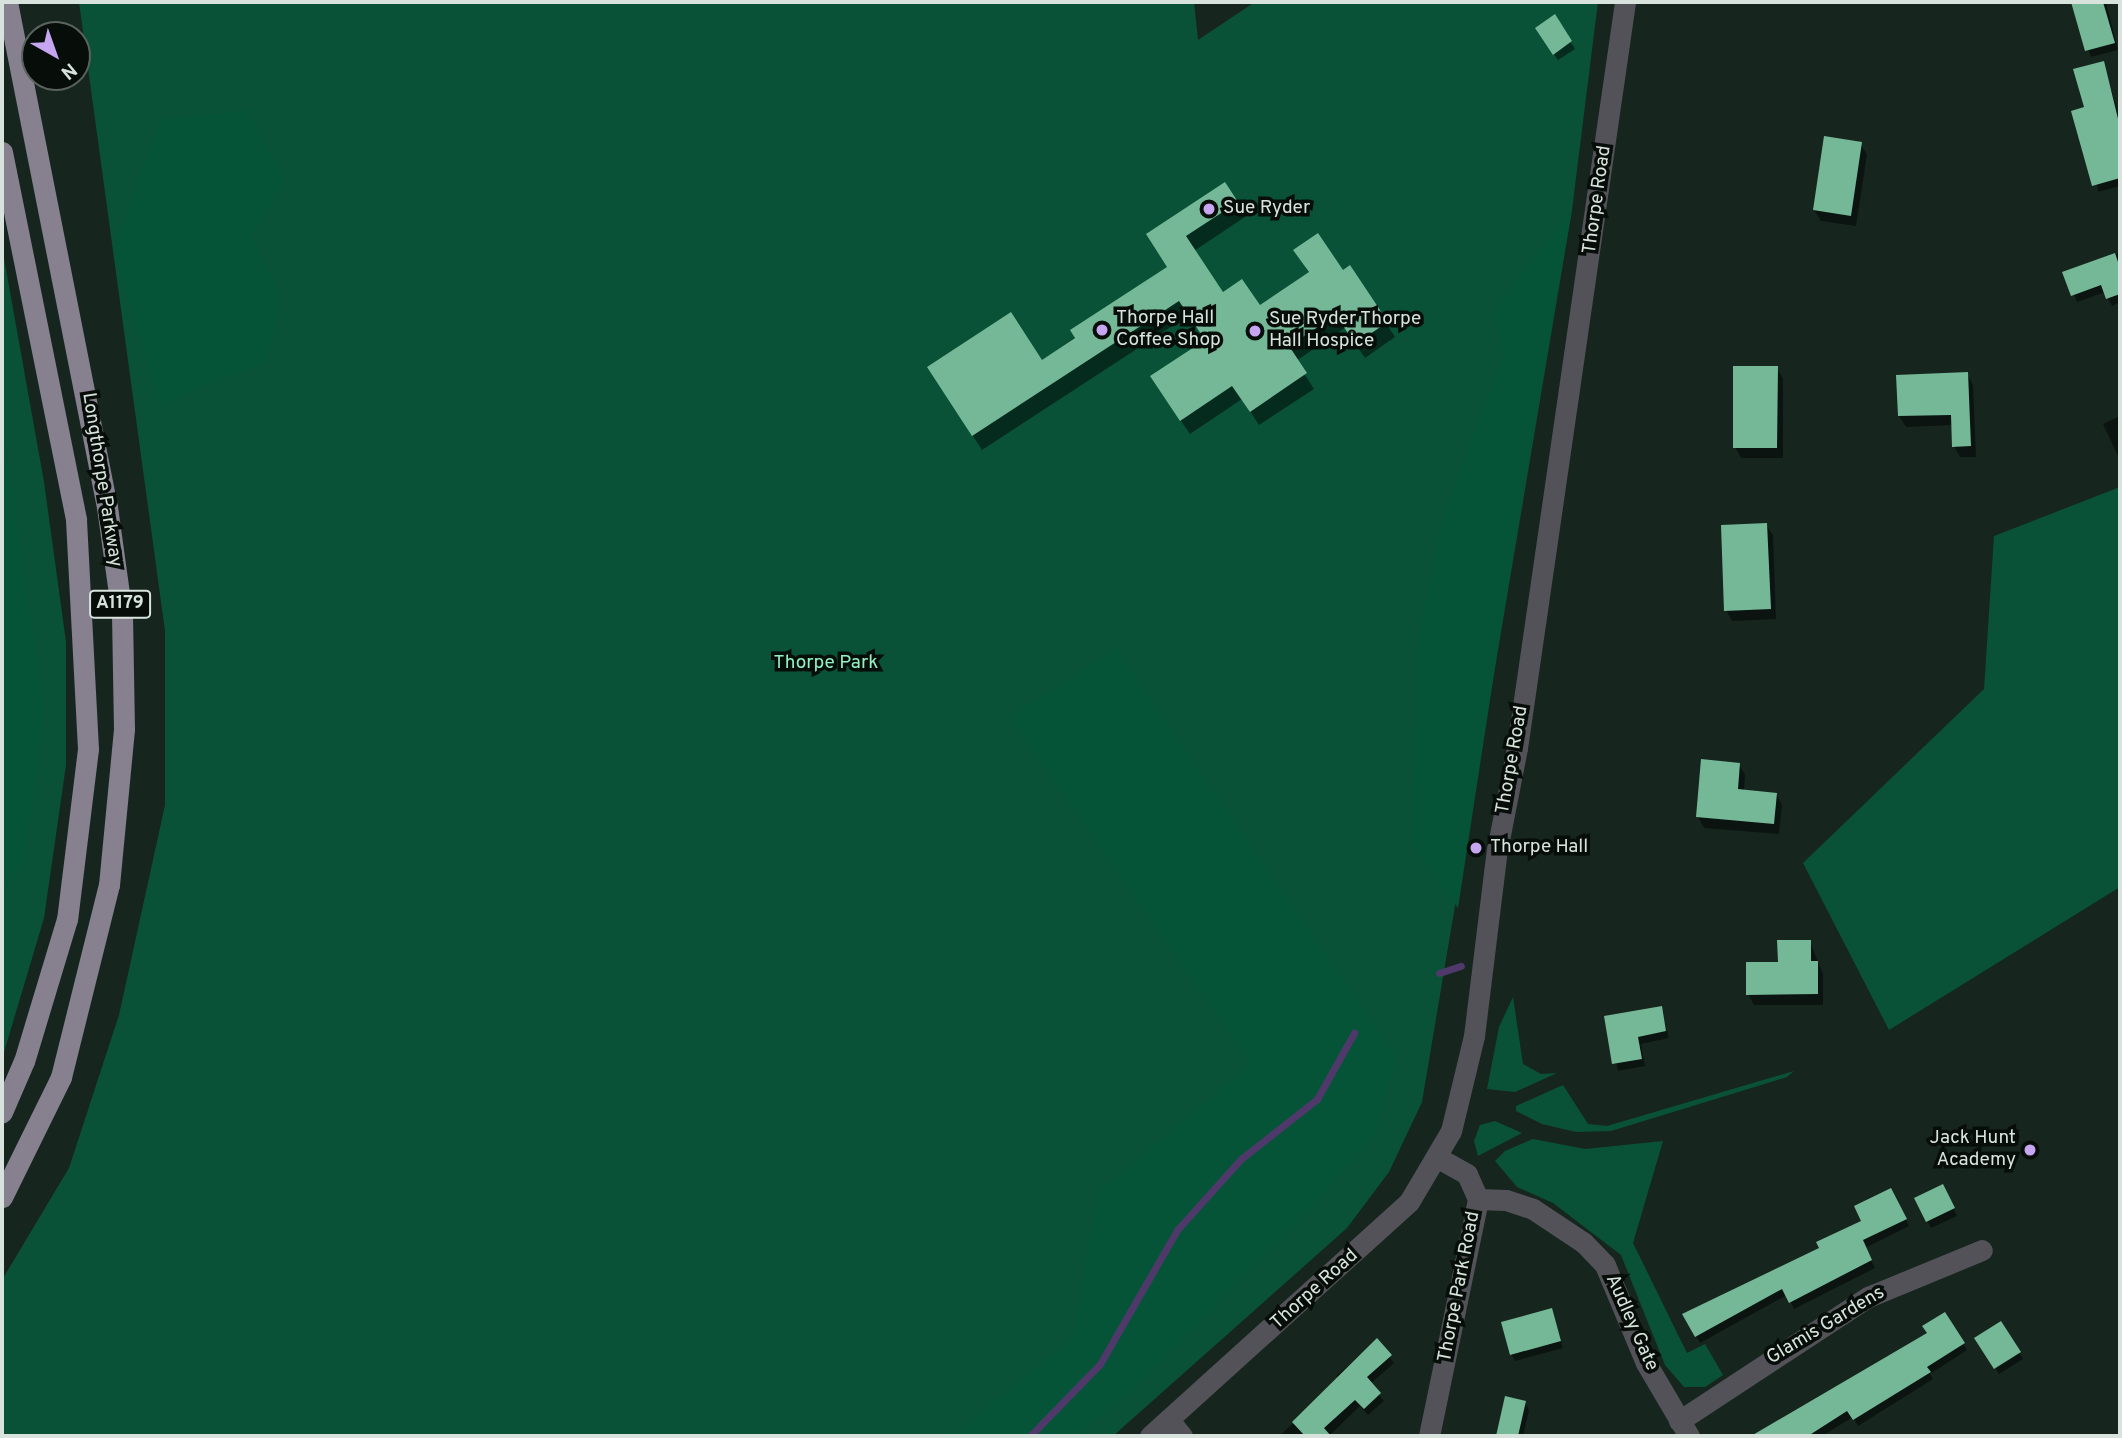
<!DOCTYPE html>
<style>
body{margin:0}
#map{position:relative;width:2122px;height:1438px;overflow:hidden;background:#16261e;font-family:Overpass,sans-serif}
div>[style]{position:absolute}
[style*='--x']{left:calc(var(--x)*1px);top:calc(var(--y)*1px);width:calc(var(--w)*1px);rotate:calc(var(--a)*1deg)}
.green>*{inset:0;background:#095237}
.forest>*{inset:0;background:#065438}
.shadow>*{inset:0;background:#0007}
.stream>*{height:7px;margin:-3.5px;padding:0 3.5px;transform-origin:3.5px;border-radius:3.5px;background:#4f396a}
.building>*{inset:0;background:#75b897}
.minor>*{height:21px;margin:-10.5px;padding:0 10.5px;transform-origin:10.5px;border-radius:10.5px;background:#545259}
.tertiary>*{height:21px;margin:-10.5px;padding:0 10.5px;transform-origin:10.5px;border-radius:10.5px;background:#545259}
.primary>*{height:21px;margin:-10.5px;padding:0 10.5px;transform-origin:10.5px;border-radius:10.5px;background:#86808f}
.dots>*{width:19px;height:19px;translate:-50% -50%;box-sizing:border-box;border:4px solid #070e0a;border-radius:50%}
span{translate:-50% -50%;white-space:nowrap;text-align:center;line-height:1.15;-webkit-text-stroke:7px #070e0a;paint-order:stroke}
.shield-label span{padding:2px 5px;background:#070e0a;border:2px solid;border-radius:5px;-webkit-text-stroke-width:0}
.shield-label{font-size:18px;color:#d9e3dd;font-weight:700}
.street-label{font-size:19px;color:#d9e3dd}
.poi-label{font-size:19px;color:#d9e3dd}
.left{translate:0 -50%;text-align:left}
.right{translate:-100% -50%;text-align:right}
.park-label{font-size:19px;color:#91f2c3}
.frame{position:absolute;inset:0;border:4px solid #d9e3dd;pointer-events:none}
.north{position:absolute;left:21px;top:21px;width:70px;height:70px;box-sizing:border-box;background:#070e0a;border:2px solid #5b635e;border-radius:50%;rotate:140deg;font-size:19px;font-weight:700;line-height:28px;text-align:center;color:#d9e3dd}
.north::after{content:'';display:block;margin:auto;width:24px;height:32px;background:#c6a6f0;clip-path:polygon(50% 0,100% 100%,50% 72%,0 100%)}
</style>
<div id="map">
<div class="green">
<i style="clip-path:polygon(79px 2px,1194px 2px,1198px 40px,1255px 2px,1598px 2px,1572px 210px,1422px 1102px,1389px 1172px,1347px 1228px,1113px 1436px,2px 1436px,2px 1280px,69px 1168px,119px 1015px,165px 805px,165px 631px)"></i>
<i style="clip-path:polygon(2px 247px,44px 482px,66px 642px,66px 765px,44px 918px,2px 1059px)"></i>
<i style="clip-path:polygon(2120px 487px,2120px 887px,1889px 1030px,1803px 863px,1984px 689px,1994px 536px)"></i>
<i style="clip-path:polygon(1513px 997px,1523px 1064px,1541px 1074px,1557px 1073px,1515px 1092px,1487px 1089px,1499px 1027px)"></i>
<i style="clip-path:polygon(1794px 1071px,1787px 1077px,1611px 1131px,1576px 1132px,1542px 1124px,1516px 1111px,1516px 1106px,1563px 1085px,1588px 1124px,1607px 1126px)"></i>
<i style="clip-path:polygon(1495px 1121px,1522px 1133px,1478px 1156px,1474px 1141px,1480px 1125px)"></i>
<i style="clip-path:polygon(1533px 1139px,1585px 1149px,1663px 1141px,1633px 1243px,1687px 1353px,1705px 1344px,1723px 1375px,1705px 1387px,1684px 1387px,1665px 1365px,1621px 1255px,1553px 1203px,1517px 1187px,1495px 1161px,1505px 1151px)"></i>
</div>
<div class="forest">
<i style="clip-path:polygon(247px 110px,286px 179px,252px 236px,281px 293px,268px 362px,198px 388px,161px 408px,114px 248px,160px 120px)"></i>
<i style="clip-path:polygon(1572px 210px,1523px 485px,1458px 908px,1411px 842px,1419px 635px,1445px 509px,1504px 356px,1494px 310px)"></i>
<i style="clip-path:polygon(2px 428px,45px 709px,24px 865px,2px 891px)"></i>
<i style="clip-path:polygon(1116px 648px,1397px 1057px,1374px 1135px,1324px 1193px,1137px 1386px,1077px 1436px,952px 1436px,1073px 1338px,1098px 1192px,1251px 1064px,1010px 717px)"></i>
</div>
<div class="shadow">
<i style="clip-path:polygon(2072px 2px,2106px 2px,2118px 50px,2091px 57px)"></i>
<i style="clip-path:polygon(1555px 17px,1575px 49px,1558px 60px,1541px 36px)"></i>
<i style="clip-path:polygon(2103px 63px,2120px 118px,2120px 186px,2098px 192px,2086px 108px)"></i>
<i style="clip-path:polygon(1860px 144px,1867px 154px,1856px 226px,1821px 221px,1814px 210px)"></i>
<i style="clip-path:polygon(1236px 203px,1245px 217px,1194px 251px,1222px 294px,1259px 308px,1310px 274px,1304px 265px,1343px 273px,1350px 268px,1395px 337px,1365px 358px,1345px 328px,1296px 361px,1314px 389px,1259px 425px,1242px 399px,1190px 434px,1161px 392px,1207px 341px,1189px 315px,982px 450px,938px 382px,1041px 362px,1169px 268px,1156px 249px)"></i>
<i style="clip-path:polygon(2120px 253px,2120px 302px,2112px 306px,2105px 292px,2077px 302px,2065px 273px)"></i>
<i style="clip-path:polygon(1777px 368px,1783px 379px,1783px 458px,1741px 458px,1735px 447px)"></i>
<i style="clip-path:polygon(1967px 374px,1973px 385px,1976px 457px,1960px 457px,1954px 446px,1953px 425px,1906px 427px,1899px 416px)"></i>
<i style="clip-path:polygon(2120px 416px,2120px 458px,2119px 458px,2103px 424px)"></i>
<i style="clip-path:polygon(1766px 525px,1773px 535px,1776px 619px,1732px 621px,1726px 610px)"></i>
<i style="clip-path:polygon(1739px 764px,1745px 775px,1744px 791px,1776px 794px,1782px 805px,1779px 834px,1704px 828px,1698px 817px)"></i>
<i style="clip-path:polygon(1810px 942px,1823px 974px,1823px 1005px,1754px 1005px,1748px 994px)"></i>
<i style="clip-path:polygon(1661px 1008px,1669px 1038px,1641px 1044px,1645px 1066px,1618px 1071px,1606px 1018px)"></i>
<i style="clip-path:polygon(1946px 1193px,1957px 1216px,1931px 1228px,1916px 1199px)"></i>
<i style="clip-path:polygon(1895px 1197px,1909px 1226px,1865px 1248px,1875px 1268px,1794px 1309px,1787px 1295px,1700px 1343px,1685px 1315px,1822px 1249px)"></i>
<i style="clip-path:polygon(1551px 1310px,1563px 1348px,1515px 1361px,1511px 1354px)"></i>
<i style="clip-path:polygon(1945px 1314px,1967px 1350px,1930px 1374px,1933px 1379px,1858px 1426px,1853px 1417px,1822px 1436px,1765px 1436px,1762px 1431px,1929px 1333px)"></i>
<i style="clip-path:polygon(2000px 1323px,2023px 1359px,1999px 1374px,1977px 1338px)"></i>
<i style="clip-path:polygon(1377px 1341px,1394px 1363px,1370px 1384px,1384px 1401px,1368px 1415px,1360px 1406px,1329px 1436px,1279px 1436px,1340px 1382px,1336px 1376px)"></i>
<i style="clip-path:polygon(1506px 1398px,1525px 1403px,1529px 1410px,1523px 1436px,1498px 1436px)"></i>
</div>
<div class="stream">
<i style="--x:1439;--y:973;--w:23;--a:-18"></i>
<i style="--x:1030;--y:1436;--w:100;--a:-45.8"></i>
<i style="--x:1100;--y:1364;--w:155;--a:-60.1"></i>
<i style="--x:1177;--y:1230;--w:96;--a:-48"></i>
<i style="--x:1241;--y:1159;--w:97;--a:-38.3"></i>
<i style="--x:1317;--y:1099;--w:76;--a:-60.7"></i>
</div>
<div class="building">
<i style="clip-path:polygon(2071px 2px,2103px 2px,2115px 43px,2085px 51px)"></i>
<i style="clip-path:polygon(1555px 14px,1572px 41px,1553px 55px,1535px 28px)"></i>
<i style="clip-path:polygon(2104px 61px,2120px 127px,2120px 178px,2092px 186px,2071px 111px,2084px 107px,2073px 69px)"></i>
<i style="clip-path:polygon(1824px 136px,1862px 142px,1851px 216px,1813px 210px)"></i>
<i style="clip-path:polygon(1225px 182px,1238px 202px,1186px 236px,1223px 292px,1242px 279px,1260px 305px,1309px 272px,1293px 250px,1318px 233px,1343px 270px,1350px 265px,1388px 322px,1355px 344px,1336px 315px,1289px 346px,1307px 373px,1250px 412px,1232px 386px,1180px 421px,1150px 376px,1205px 340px,1179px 301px,972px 436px,927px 367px,1011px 312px,1042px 360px,1075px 338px,1070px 330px,1167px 267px,1146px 234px)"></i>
<i style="clip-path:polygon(2115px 253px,2120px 268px,2120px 294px,2106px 299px,2101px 285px,2071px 296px,2062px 272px)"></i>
<i style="clip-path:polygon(1733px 366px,1778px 366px,1777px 448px,1733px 448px)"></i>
<i style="clip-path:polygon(1968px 372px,1971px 446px,1952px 447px,1951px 415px,1898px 416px,1896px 375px)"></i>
<i style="clip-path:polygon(1767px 523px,1771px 609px,1724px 611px,1721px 525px)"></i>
<i style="clip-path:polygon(1701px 759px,1740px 763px,1738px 789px,1777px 793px,1774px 824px,1696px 817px)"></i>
<i style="clip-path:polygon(1777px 940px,1811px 940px,1811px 961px,1818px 961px,1818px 994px,1746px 995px,1746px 962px,1778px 962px)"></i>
<i style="clip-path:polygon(1662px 1006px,1666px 1031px,1638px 1037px,1642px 1059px,1612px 1064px,1604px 1016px)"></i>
<i style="clip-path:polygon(1943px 1184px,1955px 1208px,1926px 1222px,1914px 1198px)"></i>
<i style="clip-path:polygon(1891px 1188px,1907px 1219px,1863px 1240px,1872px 1260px,1789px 1303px,1782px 1289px,1695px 1337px,1682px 1314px,1819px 1248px,1816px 1242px,1861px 1221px,1854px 1206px)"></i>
<i style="clip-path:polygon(1552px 1308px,1561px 1341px,1510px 1355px,1501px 1322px)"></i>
<i style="clip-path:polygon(1945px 1312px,1965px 1343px,1927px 1367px,1931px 1372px,1853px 1420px,1847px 1411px,1808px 1436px,1751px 1436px,1927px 1333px,1922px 1326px)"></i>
<i style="clip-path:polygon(2001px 1321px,2021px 1352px,1994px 1369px,1974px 1338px)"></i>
<i style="clip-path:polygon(1377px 1338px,1392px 1355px,1367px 1377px,1381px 1393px,1364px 1409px,1355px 1400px,1324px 1428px,1331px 1436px,1305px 1436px,1292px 1422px)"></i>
<i style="clip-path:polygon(1505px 1396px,1526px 1401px,1518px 1436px,1496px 1436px)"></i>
</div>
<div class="minor">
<i style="--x:1169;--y:1420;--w:21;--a:51"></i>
<i style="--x:1679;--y:1421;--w:226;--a:-33.3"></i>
<i style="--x:1868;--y:1297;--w:123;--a:-22.4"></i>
</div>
<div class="tertiary">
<i style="--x:1478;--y:1199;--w:28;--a:2"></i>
<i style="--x:1506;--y:1200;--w:28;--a:18"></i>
<i style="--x:1533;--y:1209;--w:61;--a:33.7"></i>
<i style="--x:1584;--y:1243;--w:30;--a:46"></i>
<i style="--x:1605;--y:1265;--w:106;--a:67.3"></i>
<i style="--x:1646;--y:1363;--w:85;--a:59.5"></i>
<i style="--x:1150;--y:1436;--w:349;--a:-42.1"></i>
<i style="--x:1409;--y:1202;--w:82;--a:-59.4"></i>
<i style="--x:1451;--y:1131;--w:98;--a:-76.4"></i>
<i style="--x:1474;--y:1036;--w:187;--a:-83"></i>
<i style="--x:1497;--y:850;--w:104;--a:-78.9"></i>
<i style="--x:1517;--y:748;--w:754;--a:-81.76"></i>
<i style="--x:1429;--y:1436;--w:242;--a:-78.3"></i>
<i style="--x:1478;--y:1199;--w:27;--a:-114"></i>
<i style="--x:1467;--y:1174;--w:33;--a:-151"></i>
</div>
<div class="primary">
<i style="--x:2;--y:152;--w:375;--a:78.6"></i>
<i style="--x:76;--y:520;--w:229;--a:87"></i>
<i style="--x:88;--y:749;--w:171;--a:97"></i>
<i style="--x:67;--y:919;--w:148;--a:106.8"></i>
<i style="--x:24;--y:1061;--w:56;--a:113.3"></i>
<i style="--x:2;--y:1197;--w:134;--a:-63.8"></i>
<i style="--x:61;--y:1077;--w:198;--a:-76"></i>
<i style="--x:109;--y:885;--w:157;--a:-84.5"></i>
<i style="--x:124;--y:729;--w:114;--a:-91"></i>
<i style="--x:122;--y:615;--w:109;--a:-97.9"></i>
<i style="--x:107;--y:507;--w:515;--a:-101.2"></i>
</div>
<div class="dots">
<i style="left:1209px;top:209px;background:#c6a6f0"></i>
<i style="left:1102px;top:330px;background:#c6a6f0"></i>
<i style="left:1255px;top:331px;background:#c6a6f0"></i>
<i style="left:1476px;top:848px;background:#c6a6f0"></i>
<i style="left:2030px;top:1150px;background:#c6a6f0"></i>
</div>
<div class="shield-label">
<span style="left:120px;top:604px">A1179</span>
</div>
<div class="street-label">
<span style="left:1598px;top:200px;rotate:-82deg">Thorpe Road</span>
<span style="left:101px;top:480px;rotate:81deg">Longthorpe Parkway</span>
<span style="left:1513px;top:760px;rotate:-80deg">Thorpe Road</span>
<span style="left:1460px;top:1287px;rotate:-79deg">Thorpe Park Road</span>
<span style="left:1315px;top:1290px;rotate:-42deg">Thorpe Road</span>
<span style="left:1631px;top:1323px;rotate:66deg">Audley Gate</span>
<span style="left:1826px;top:1326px;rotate:-31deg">Glamis Gardens</span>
</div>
<div class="poi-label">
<span class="left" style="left:1223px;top:209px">Sue Ryder</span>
<span class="left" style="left:1116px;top:330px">Thorpe Hall<br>Coffee Shop</span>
<span class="left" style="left:1269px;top:331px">Sue Ryder Thorpe<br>Hall Hospice</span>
<span class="left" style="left:1490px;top:848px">Thorpe Hall</span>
<span class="right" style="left:2016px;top:1150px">Jack Hunt<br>Academy</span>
</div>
<div class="park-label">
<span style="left:826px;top:664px">Thorpe Park</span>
</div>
<div class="frame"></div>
<div class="north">N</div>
</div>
